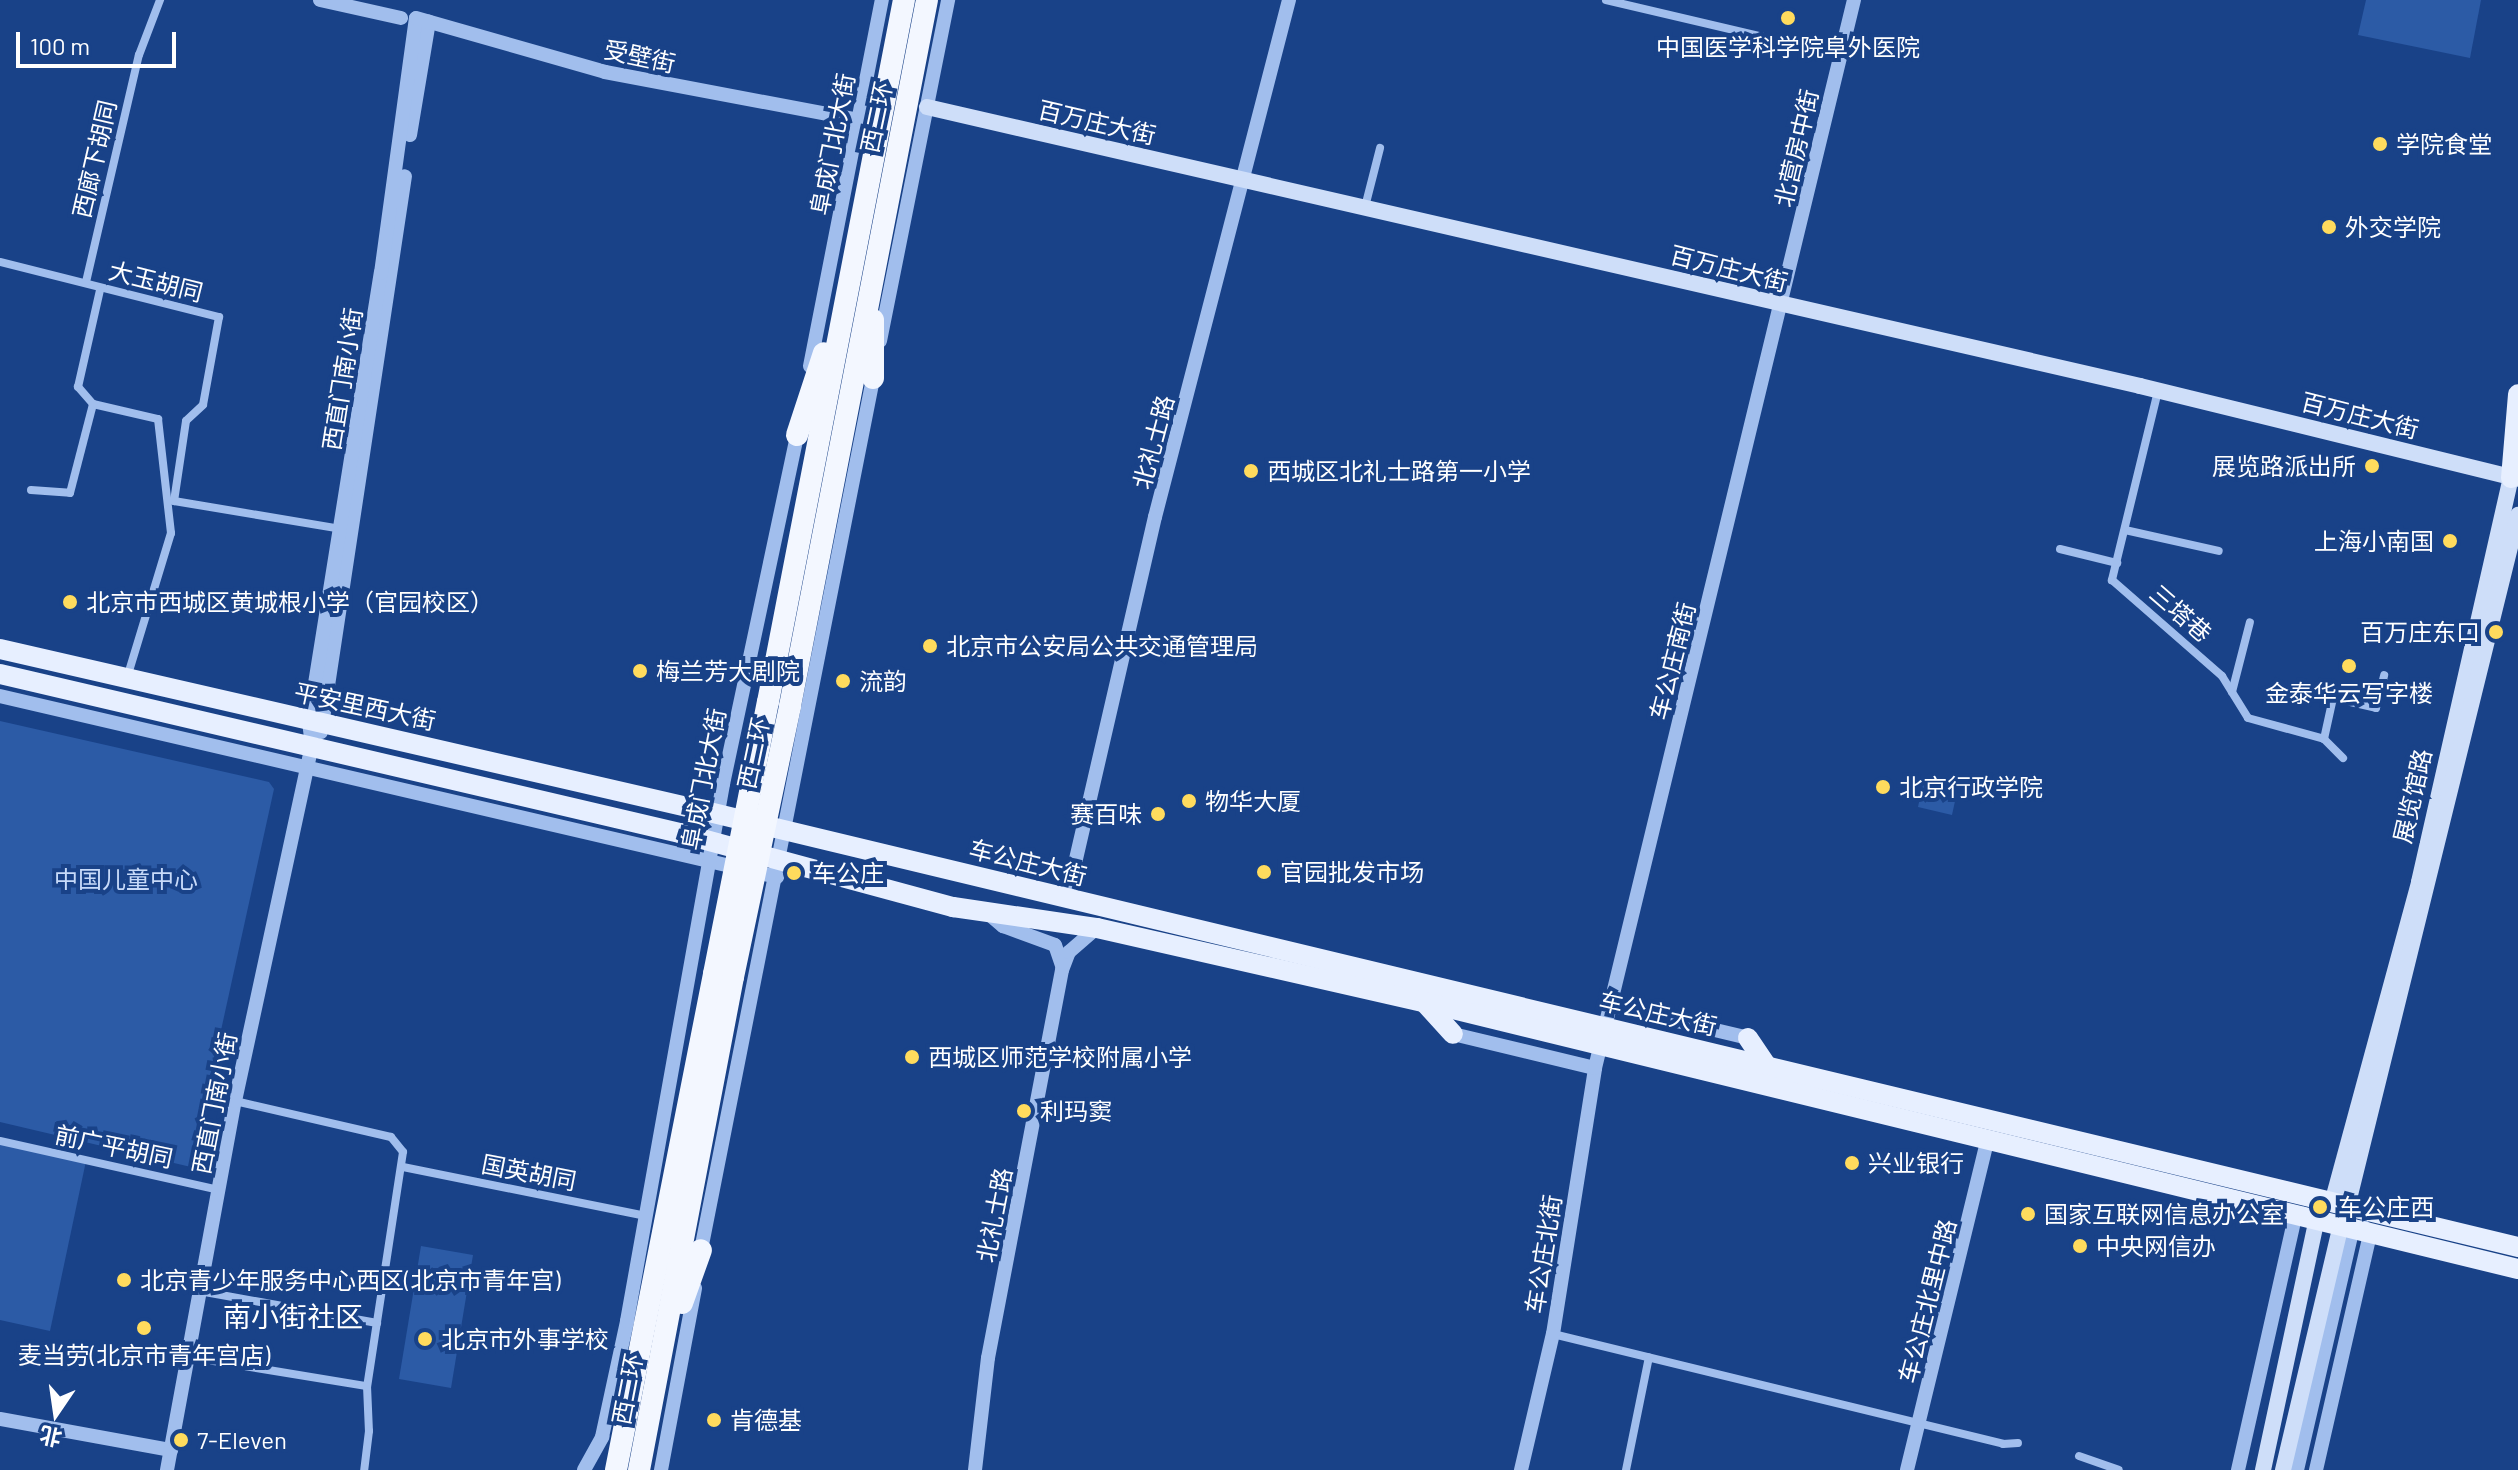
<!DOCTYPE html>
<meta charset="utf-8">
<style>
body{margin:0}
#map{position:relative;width:2518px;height:1470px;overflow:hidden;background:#194288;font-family:Barlow,"Noto Sans SC",sans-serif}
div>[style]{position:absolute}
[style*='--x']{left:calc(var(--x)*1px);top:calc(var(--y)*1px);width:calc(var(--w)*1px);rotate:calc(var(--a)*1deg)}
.green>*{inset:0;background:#2c5ba6}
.minor>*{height:8px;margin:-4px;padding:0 4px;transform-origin:4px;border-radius:4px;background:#a1beed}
.tertiary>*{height:14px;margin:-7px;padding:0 7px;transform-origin:7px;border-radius:7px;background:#a1beed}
.secondary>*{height:16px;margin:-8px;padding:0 8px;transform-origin:8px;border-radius:8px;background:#cedef9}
.primary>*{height:20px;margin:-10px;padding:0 10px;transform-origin:10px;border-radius:10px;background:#e7efff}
.trunk>*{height:22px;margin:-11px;padding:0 11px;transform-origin:11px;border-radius:11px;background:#f3f7ff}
.trunk-bridge>*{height:22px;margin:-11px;padding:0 11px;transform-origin:11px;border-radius:11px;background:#f3f7ff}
.dots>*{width:22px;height:22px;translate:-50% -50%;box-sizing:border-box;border:4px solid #194288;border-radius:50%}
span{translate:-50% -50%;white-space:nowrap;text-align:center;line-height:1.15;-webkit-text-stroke:8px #194288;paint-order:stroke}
.poi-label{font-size:24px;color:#fff}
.left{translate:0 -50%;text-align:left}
.right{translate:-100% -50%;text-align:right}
.street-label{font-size:24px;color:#fff}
.park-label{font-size:24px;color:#c7daf9}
.quarter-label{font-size:28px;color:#fff}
.north{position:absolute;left:16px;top:1374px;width:80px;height:80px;-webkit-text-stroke:6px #194288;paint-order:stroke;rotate:193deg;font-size:22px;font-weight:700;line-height:32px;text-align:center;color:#fff}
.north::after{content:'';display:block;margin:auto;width:28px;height:36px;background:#fff;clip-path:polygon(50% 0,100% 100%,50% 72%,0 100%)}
.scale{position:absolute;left:16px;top:32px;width:160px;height:36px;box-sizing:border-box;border:4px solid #fff;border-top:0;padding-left:10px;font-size:24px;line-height:28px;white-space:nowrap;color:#fff;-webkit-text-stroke:6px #194288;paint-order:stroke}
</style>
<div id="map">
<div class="green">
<i style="clip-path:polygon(2366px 0,2481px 0,2470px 58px,2358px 35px)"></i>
<i style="clip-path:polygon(0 721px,269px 782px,274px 789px,191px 1167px,0 1122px)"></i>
<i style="clip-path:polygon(1923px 784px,1957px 792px,1952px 815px,1918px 807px)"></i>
<i style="clip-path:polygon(0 1143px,86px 1161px,50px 1331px,0 1320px)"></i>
<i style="clip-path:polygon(421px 1246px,473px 1255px,451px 1388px,399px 1379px)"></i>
</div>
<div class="minor">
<i style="--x:1606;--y:0;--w:241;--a:13.2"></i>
<i style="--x:1365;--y:207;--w:61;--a:-75.7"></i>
<i style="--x:0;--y:262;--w:226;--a:14.1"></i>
<i style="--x:219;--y:317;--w:89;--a:100.3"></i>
<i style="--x:203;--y:405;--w:23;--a:137"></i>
<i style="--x:186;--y:421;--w:81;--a:98.5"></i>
<i style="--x:174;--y:501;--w:169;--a:9.5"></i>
<i style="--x:86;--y:282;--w:233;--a:-76.9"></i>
<i style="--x:139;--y:55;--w:59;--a:-69.1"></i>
<i style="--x:2158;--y:391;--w:195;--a:103.7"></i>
<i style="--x:2112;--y:580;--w:146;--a:41.1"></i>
<i style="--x:2222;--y:676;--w:49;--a:58.2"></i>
<i style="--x:2248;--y:718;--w:79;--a:15.4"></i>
<i style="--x:2324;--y:739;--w:27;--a:45"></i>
<i style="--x:93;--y:404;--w:67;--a:13"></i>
<i style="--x:158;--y:419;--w:115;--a:83.5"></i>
<i style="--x:171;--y:533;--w:152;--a:106.9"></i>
<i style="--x:31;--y:490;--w:39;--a:4"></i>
<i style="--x:70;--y:493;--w:92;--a:-75.5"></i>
<i style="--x:93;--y:404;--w:23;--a:-131"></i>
<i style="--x:78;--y:387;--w:99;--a:-77.2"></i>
<i style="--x:2125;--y:530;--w:96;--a:12.6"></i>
<i style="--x:2060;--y:549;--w:59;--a:13.8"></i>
<i style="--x:2232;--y:692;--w:72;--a:-75.6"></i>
<i style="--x:2324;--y:739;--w:42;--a:-77.6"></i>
<i style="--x:2333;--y:698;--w:44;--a:13.1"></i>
<i style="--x:2376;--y:708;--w:34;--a:-76"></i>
<i style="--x:235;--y:1101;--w:160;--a:13"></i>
<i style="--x:391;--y:1137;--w:19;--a:51"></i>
<i style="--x:403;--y:1152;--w:237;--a:98.7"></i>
<i style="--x:367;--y:1386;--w:45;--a:87.5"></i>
<i style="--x:369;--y:1431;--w:39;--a:97"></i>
<i style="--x:0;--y:1141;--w:224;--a:12.6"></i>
<i style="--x:403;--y:1167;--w:248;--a:11.4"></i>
<i style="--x:199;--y:1291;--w:181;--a:10.2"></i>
<i style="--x:1553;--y:1334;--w:463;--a:13.7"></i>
<i style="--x:2003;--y:1444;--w:15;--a:-4"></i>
<i style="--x:189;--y:1357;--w:180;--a:9.3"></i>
<i style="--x:2079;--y:1456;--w:42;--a:19.3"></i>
<i style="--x:1626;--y:1470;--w:115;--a:-78.5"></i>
</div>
<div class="tertiary">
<i style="--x:320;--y:0;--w:83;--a:12.5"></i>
<i style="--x:410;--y:135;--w:115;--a:-80.5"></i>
<i style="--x:880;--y:341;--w:348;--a:-78.7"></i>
<i style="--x:810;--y:366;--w:373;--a:-78.9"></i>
<i style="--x:0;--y:696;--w:798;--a:13.11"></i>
<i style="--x:321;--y:732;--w:562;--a:-81.41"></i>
<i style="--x:1067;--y:898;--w:391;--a:-77"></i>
<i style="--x:1155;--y:517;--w:534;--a:-75.47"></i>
<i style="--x:991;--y:916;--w:16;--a:40"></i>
<i style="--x:1003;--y:926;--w:55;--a:20.1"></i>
<i style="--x:1055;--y:945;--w:21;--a:71"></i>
<i style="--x:1610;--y:1005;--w:142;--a:13.4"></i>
<i style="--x:1453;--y:1034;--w:146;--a:13.5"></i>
<i style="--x:700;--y:1255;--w:903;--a:-78.83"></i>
<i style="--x:0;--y:1419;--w:174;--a:10.3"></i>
<i style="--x:167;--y:1470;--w:375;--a:-79.6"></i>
<i style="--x:235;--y:1101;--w:363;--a:-77.8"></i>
<i style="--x:312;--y:746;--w:25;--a:-97"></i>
<i style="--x:309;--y:721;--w:454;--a:-80.9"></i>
<i style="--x:381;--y:273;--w:257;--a:-82.2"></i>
<i style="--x:416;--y:18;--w:197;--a:15.9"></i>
<i style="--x:605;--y:72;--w:258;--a:10.7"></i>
<i style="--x:584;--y:1470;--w:38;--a:-61"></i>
<i style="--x:602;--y:1437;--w:119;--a:-77.8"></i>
<i style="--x:627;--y:1321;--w:546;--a:-79.86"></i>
<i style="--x:723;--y:784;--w:362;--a:-78"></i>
<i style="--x:661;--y:1470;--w:185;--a:-79.4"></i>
<i style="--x:975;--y:1470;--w:113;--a:-83.4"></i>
<i style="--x:988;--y:1358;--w:395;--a:-79.2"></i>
<i style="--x:1062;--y:970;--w:19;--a:-69"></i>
<i style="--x:1069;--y:952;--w:37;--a:-41"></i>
<i style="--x:1521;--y:1470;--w:140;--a:-76.8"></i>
<i style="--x:1553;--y:1334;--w:269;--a:-81"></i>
<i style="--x:1595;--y:1068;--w:1099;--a:-76.37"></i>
<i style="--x:1907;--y:1470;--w:338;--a:-76.3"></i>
<i style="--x:2238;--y:1470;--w:259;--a:-77.3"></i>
<i style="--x:2295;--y:1217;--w:9;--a:-21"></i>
<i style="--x:2297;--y:1470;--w:245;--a:-77"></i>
<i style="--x:2352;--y:1231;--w:12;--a:-104"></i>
<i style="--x:2316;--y:1470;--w:241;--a:-77.1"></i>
<i style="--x:2370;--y:1235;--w:10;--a:-127"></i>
</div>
<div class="secondary">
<i style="--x:927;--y:107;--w:1245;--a:12.95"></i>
<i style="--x:2140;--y:386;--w:389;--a:13.8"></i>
<i style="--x:2332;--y:1203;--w:333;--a:-74.8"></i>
<i style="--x:2419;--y:882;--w:414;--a:-77.2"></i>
<i style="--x:2347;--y:1207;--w:713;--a:-76.12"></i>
<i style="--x:2263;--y:1470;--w:253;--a:-77.9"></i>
<i style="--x:2283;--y:1470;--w:248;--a:-76.7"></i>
</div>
<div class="primary">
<i style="--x:2511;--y:478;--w:84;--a:-85.2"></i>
<i style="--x:0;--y:649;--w:723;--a:12.94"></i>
<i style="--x:705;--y:811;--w:1865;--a:13.52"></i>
<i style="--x:0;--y:674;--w:698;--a:13.16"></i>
<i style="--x:680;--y:833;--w:283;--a:15.2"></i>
<i style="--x:953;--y:907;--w:146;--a:8.3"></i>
<i style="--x:1097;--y:928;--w:335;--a:12.8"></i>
<i style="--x:1424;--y:1002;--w:1126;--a:13.72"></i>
<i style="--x:1424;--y:1002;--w:43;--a:47.8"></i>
<i style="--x:1748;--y:1038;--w:32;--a:56"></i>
</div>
<div class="trunk">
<i style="--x:873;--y:378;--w:58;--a:-90"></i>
<i style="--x:797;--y:435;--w:86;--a:-71.8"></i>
<i style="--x:768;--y:702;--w:715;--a:-79.04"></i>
<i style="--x:790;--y:706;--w:719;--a:-79.02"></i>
<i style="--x:682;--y:1303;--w:56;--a:-70.3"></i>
<i style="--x:616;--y:1470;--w:506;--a:-78.82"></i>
<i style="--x:639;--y:1470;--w:502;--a:-79.21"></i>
</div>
<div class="trunk-bridge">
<i style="--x:714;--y:974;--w:277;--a:-78.8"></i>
<i style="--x:733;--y:977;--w:277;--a:-78.1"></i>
</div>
<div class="dots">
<i style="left:1788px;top:18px;background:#ffdb5d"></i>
<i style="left:2380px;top:144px;background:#ffdb5d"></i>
<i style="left:2329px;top:227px;background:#ffdb5d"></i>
<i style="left:2372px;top:466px;background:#ffdb5d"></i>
<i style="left:1251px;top:471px;background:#ffdb5d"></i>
<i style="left:2450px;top:541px;background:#ffdb5d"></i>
<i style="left:70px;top:602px;background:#ffdb5d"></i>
<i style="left:2496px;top:632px;background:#ffdb5d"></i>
<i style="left:930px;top:646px;background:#ffdb5d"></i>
<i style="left:2349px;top:666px;background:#ffdb5d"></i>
<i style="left:640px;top:671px;background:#ffdb5d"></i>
<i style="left:843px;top:681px;background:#ffdb5d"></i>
<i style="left:1883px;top:787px;background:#ffdb5d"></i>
<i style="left:1189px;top:801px;background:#ffdb5d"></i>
<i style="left:1158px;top:814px;background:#ffdb5d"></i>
<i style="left:1264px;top:872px;background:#ffdb5d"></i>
<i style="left:794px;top:873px;background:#ffdb5d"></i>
<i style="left:912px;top:1057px;background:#ffdb5d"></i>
<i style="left:1024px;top:1111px;background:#ffdb5d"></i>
<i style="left:1852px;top:1163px;background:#ffdb5d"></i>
<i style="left:2320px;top:1207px;background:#ffdb5d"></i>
<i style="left:2028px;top:1214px;background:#ffdb5d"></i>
<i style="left:2080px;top:1246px;background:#ffdb5d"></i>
<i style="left:124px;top:1280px;background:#ffdb5d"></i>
<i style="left:144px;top:1328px;background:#ffdb5d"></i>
<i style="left:425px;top:1339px;background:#ffdb5d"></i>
<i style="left:714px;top:1420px;background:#ffdb5d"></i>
<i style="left:181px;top:1440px;background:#ffdb5d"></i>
</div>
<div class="poi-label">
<span style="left:1788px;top:47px">中国医学科学院阜外医院</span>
<span class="left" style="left:2396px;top:144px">学院食堂</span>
<span class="left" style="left:2345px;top:227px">外交学院</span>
<span class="right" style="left:2356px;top:466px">展览路派出所</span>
<span class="left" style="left:1267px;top:471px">西城区北礼士路第一小学</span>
<span class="right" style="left:2434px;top:541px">上海小南国</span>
<span class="left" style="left:86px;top:602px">北京市西城区黄城根小学（官园校区）</span>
<span class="right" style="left:2480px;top:632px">百万庄东口</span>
<span class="left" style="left:946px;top:646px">北京市公安局公共交通管理局</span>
<span class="left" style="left:656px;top:671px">梅兰芳大剧院</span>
<span class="left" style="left:859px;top:681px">流韵</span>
<span style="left:2349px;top:693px">金泰华云写字楼</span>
<span class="left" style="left:1899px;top:787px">北京行政学院</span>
<span class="left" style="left:1205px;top:801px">物华大厦</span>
<span class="right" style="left:1142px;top:814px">赛百味</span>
<span class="left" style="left:1280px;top:872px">官园批发市场</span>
<span class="left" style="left:812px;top:873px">车公庄</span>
<span class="left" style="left:928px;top:1057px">西城区师范学校附属小学</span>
<span class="left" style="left:1040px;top:1111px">利玛窦</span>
<span class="left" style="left:1868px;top:1163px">兴业银行</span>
<span class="left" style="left:2338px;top:1207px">车公庄西</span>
<span class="left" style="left:2044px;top:1214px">国家互联网信息办公室</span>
<span class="left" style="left:2096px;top:1246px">中央网信办</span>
<span class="left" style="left:140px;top:1280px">北京青少年服务中心西区(北京市青年宫)</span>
<span class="left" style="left:441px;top:1339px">北京市外事学校</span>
<span style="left:144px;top:1355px">麦当劳(北京市青年宫店)</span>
<span class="left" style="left:730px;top:1420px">肯德基</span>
<span class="left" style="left:197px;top:1440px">7-Eleven</span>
</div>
<div class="street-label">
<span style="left:640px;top:56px;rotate:12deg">受壁街</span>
<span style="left:876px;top:117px;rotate:-78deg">西二环</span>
<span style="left:1097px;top:122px;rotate:13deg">百万庄大街</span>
<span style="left:832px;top:144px;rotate:-79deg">阜成门北大街</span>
<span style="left:1796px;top:148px;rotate:-77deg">北营房中街</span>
<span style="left:94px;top:159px;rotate:-77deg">西廊下胡同</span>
<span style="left:1729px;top:268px;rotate:14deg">百万庄大街</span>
<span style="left:156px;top:281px;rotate:14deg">大玉胡同</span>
<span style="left:342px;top:379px;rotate:-81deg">西直门南小街</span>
<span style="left:2360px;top:415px;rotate:14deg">百万庄大街</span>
<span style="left:1153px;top:442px;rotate:-75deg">北礼士路</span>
<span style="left:2181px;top:613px;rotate:41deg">三塔巷</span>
<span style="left:1672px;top:661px;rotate:-76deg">车公庄南街</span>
<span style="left:365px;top:706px;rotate:12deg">平安里西大街</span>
<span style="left:753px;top:753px;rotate:-78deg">西二环</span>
<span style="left:703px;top:779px;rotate:-79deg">阜成门北大街</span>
<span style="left:2412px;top:796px;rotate:-77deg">展览馆路</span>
<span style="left:1028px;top:862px;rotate:14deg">车公庄大街</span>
<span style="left:1658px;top:1013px;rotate:13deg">车公庄大街</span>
<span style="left:214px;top:1103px;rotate:-79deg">西直门南小街</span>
<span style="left:114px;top:1146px;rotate:12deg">前广平胡同</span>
<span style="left:529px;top:1172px;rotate:11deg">国英胡同</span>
<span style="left:994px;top:1215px;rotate:-79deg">北礼士路</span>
<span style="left:1543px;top:1254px;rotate:-81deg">车公庄北街</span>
<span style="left:1927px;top:1301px;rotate:-76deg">车公庄北里中路</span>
<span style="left:627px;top:1389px;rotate:-79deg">西二环</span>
</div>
<div class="park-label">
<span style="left:126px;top:879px">中国儿童中心</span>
</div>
<div class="quarter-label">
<span style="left:293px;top:1316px">南小街社区</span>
</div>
<div class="north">北</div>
<div class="scale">100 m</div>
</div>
